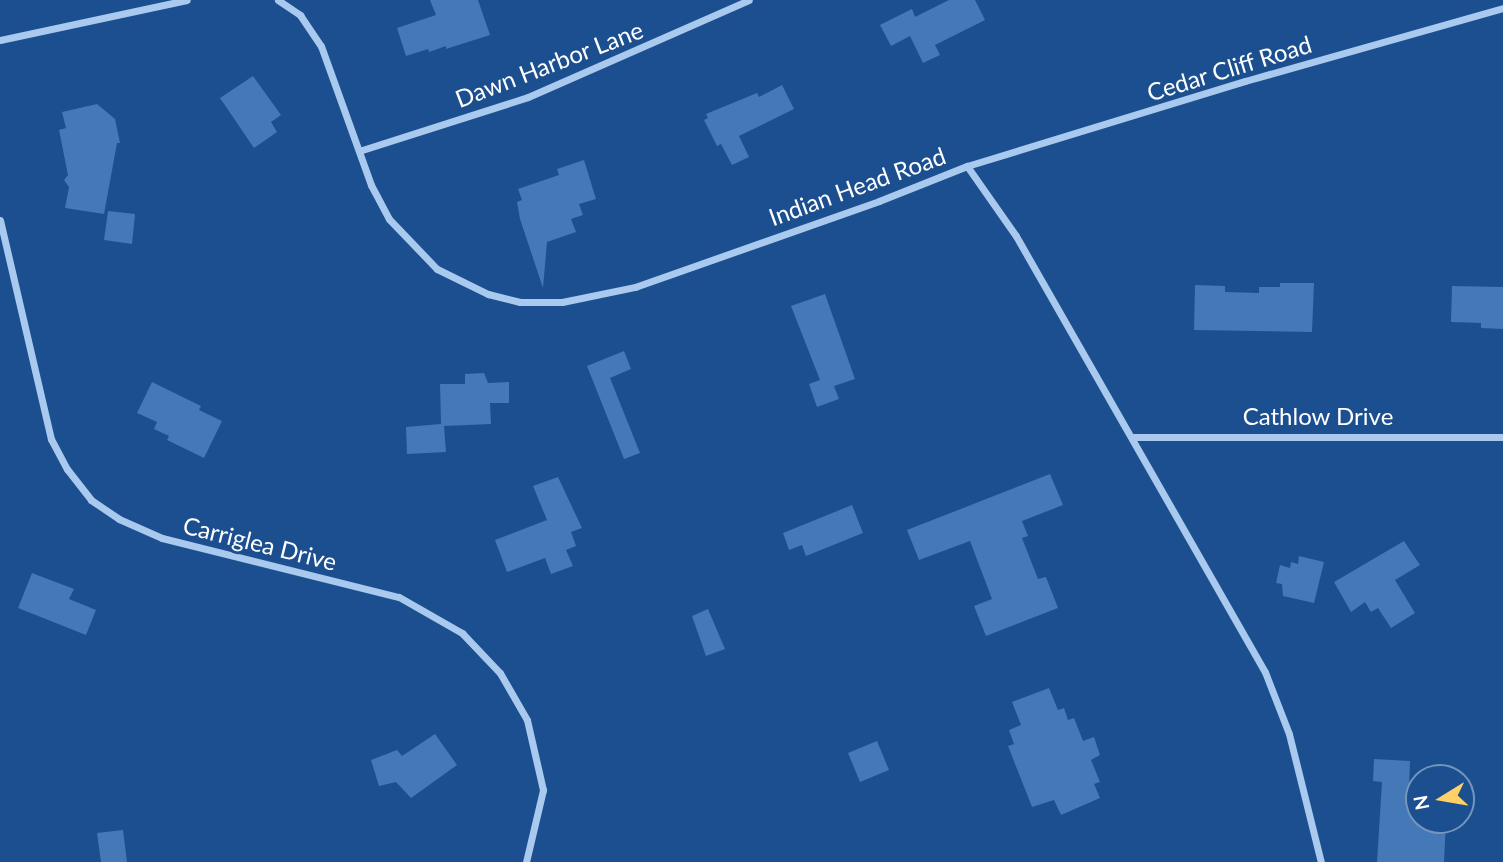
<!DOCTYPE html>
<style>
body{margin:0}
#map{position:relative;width:1503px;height:862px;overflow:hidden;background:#1b4f8f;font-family:Lato,sans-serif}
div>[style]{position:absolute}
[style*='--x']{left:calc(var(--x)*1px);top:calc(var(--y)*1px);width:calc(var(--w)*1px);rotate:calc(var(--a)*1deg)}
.building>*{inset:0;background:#4478b7}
.street>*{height:7px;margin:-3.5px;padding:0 3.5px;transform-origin:3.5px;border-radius:3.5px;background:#a9c9ee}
span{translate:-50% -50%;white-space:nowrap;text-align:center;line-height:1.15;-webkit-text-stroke:6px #1b4f8f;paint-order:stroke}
.street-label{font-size:24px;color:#fff}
.north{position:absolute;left:1405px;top:764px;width:70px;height:70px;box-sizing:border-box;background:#1b4f8f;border:2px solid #7695bc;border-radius:50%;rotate:259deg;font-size:19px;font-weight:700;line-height:28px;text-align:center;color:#fff}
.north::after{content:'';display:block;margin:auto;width:24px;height:32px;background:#ffd166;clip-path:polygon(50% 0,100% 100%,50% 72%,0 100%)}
</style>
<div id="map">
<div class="building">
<i style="clip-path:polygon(430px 0,478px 0,490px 35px,446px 49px,446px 46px,429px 52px,428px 49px,406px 56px,397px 28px,436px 15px)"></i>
<i style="clip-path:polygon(949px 0,975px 0,985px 20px,935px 45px,940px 55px,923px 63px,910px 36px,891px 46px,880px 25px,912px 9px,915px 17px)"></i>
<i style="clip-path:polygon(253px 76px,281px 115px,271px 122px,277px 132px,254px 148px,220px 98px)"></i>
<i style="clip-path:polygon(782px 85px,794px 109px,739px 136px,749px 157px,732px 165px,721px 144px,717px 146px,704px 120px,708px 118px,706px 114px,757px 93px,759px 97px)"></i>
<i style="clip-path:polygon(97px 104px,115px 119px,120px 143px,117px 143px,104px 214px,65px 208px,69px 187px,64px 180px,68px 175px,59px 130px,66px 128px,62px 112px)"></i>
<i style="clip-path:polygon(584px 160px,596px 199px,579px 204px,583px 215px,571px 219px,576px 232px,547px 242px,543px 288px,520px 219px,517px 202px,522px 200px,518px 189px,559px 175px,557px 169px)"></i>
<i style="clip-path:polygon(108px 211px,135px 214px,132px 244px,104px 240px)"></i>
<i style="clip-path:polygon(1280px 283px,1314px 283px,1312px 332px,1194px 330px,1195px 285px,1225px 286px,1225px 292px,1259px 293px,1259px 287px,1280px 287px)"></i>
<i style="clip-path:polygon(1452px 286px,1503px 287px,1503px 329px,1481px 328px,1481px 323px,1451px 322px)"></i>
<i style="clip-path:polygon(825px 294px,855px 379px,834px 386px,839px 399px,817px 407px,809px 384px,820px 380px,791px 306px)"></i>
<i style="clip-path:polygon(624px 351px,631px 369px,610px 378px,640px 453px,624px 459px,587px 366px)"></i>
<i style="clip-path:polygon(484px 373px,488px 383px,509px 382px,509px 403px,490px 403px,491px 424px,444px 426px,446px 452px,407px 454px,406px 427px,441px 424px,440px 384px,465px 384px,465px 374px)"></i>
<i style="clip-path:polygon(152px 382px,201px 406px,199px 410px,222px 421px,204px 458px,167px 440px,169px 436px,154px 429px,157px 422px,137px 413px)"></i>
<i style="clip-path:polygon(1050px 474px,1063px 505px,1022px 521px,1028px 536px,1022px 538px,1038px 579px,1046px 577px,1058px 608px,986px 636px,974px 606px,992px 599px,970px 541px,919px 560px,907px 530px)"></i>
<i style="clip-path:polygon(558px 477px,582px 528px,571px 532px,576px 546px,566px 550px,573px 566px,551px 574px,545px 558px,507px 572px,495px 540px,547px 520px,533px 486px)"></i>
<i style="clip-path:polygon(852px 505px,863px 533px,806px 556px,802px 545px,789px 550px,783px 533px)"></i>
<i style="clip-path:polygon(1404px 541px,1420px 565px,1395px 580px,1415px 613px,1391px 628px,1378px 608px,1371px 612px,1365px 602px,1351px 612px,1334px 582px)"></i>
<i style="clip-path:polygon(1299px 556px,1324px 562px,1314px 603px,1283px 596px,1282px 584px,1276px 583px,1280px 565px,1290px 568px,1291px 562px,1298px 564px)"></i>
<i style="clip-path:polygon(32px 573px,74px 589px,69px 599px,96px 610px,86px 635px,18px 608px)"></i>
<i style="clip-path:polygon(708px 609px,725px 649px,706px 656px,692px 616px)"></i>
<i style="clip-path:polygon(1049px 688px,1058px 710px,1064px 708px,1068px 720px,1074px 718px,1083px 741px,1094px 737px,1100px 755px,1091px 760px,1100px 782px,1094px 784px,1100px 798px,1061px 815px,1054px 800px,1032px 807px,1008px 746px,1014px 744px,1009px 730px,1021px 725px,1012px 702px)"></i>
<i style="clip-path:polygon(435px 734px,457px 765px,411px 798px,396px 782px,379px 786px,371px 760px,397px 750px,402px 756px)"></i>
<i style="clip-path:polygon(877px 741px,889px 770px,860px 782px,848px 753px)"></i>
<i style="clip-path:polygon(1374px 759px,1410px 761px,1409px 789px,1419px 789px,1419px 820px,1446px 820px,1444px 862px,1377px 862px,1382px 782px,1373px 781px)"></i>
<i style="clip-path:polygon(123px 830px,127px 862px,101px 862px,97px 833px)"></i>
</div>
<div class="street">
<i style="--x:278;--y:0;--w:27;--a:34"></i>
<i style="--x:300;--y:15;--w:37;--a:56"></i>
<i style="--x:321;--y:46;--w:148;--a:70.2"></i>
<i style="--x:371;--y:185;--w:38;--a:62"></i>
<i style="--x:389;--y:219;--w:69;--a:46.2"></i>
<i style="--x:437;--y:269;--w:57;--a:26.1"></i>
<i style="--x:488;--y:294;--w:33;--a:14"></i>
<i style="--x:520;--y:302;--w:42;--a:0"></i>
<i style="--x:562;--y:302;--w:75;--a:-11.6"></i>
<i style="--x:635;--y:287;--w:259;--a:-19.4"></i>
<i style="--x:879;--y:201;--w:95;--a:-21.7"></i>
<i style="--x:967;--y:166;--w:291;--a:-17"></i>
<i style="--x:1245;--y:81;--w:268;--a:-15.8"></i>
<i style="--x:0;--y:40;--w:191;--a:-12.1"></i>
<i style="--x:359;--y:151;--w:177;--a:-17.7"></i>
<i style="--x:528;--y:97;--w:241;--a:-23.7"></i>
<i style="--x:967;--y:166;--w:85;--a:55"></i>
<i style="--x:1016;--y:236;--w:502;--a:60.27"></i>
<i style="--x:1265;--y:672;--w:66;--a:68.8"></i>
<i style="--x:1289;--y:734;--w:132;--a:76"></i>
<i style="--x:0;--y:220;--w:225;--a:76.9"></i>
<i style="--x:51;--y:439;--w:34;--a:62"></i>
<i style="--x:67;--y:469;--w:39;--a:52"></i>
<i style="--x:91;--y:500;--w:34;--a:34"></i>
<i style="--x:119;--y:519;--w:47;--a:23.8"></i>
<i style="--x:162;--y:538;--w:244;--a:14"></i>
<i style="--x:399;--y:597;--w:73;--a:29.7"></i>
<i style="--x:462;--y:633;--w:55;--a:46.5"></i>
<i style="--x:500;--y:673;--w:54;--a:60.1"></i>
<i style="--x:527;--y:720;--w:72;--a:77.1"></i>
<i style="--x:543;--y:790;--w:74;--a:103.3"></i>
<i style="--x:1133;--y:437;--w:370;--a:0"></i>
</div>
<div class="street-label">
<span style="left:549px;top:64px;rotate:-21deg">Dawn Harbor Lane</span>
<span style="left:1229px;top:68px;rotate:-17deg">Cedar Cliff Road</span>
<span style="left:857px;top:186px;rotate:-20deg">Indian Head Road</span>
<span style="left:1318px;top:416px">Cathlow Drive</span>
<span style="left:260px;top:543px;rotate:14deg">Carriglea Drive</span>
</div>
<div class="north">N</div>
</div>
